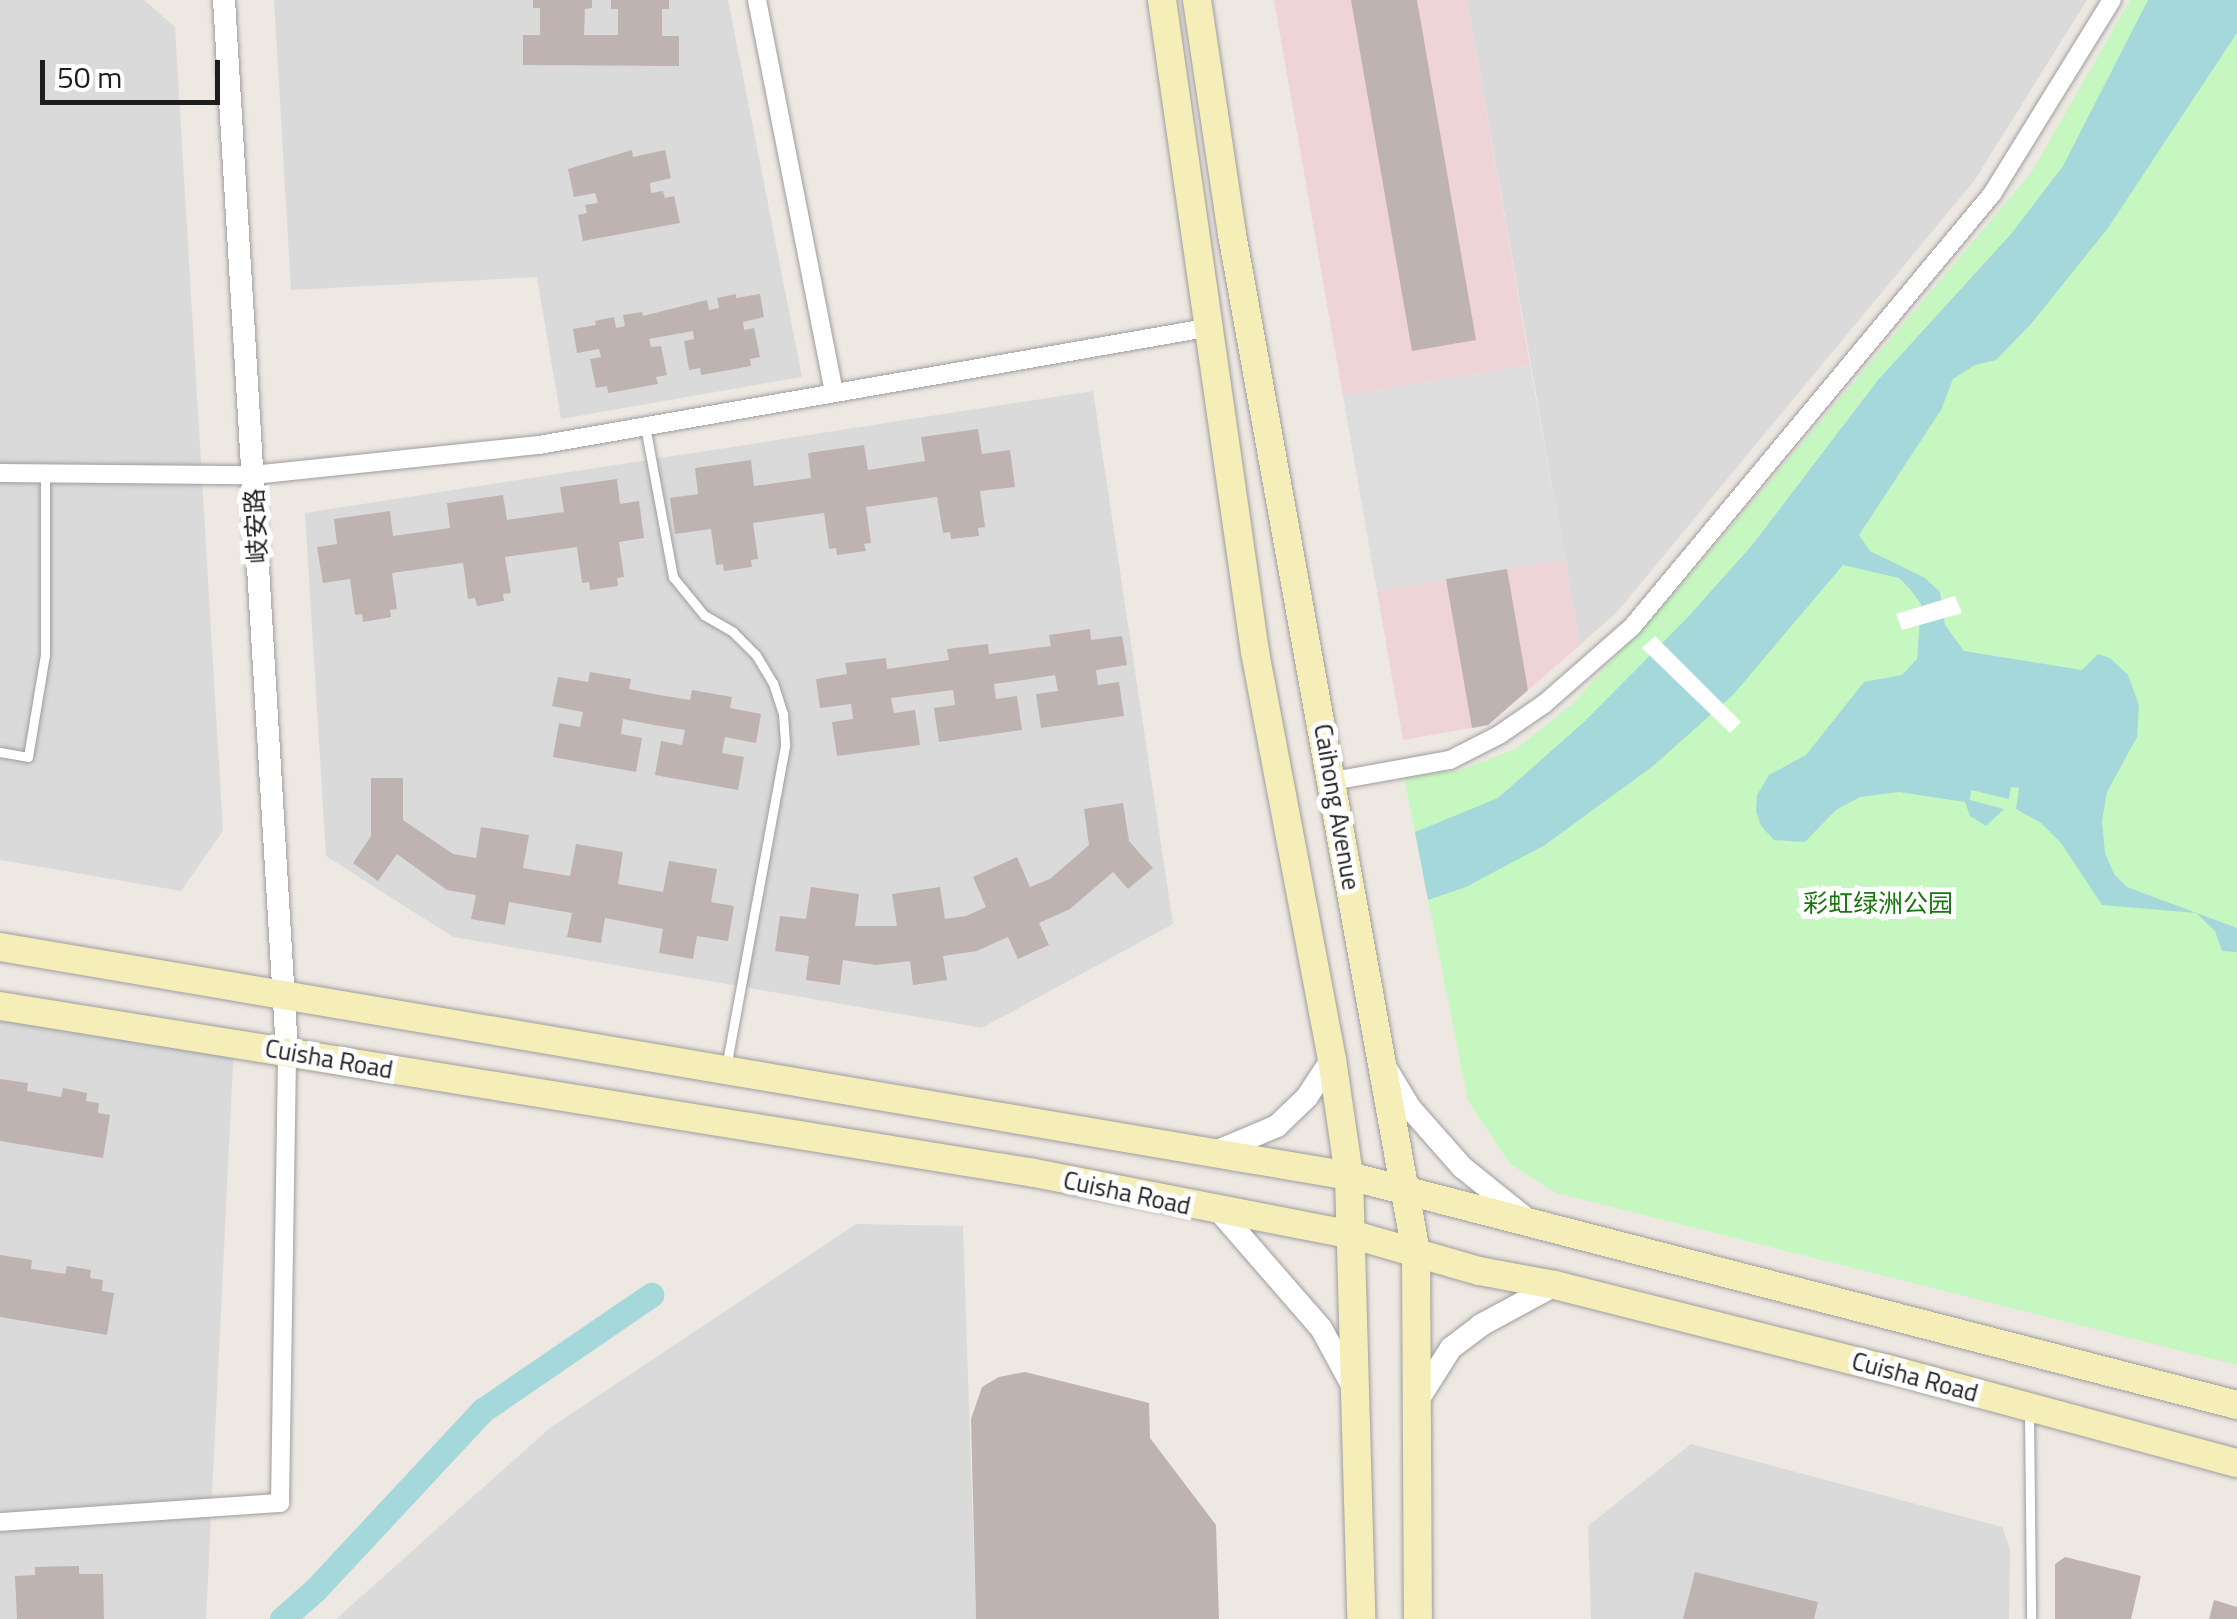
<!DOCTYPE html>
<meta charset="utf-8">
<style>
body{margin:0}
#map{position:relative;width:2237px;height:1619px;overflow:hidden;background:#eee8e3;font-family:"Titillium Web","Noto Sans SC",sans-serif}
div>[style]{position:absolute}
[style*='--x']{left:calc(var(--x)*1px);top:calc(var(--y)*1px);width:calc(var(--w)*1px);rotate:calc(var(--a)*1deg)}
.residential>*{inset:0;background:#dbdada}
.commercial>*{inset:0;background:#eed3d7}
.park>*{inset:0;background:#c7f7c1}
.parking>*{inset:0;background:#ddd}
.water>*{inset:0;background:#a5d8da}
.pier>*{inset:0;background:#fff}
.canal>*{height:25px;margin:-12.5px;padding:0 12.5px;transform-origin:12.5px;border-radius:12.5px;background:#a5d8da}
.building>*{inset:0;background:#beb3b0}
.roads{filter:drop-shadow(0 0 2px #9e9e9e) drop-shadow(0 0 2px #9e9e9e)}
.service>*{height:9px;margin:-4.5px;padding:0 4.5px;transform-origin:4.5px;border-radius:4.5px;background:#fff}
.minor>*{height:18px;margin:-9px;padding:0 9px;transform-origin:9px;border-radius:9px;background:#fff}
.tertiary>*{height:22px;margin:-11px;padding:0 11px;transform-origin:11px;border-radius:11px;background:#fff}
.secondary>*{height:28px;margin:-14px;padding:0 14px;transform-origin:14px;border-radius:14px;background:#f6eeb8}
span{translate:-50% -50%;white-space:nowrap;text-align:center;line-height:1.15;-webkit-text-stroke:10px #fff;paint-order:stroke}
.street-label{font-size:25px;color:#1d1d1d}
.park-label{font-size:25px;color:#1a7610}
.scale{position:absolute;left:40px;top:60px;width:180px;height:45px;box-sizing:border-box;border:5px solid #1d1d1d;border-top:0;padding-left:12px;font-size:30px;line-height:35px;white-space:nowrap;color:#1d1d1d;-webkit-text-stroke:8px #fff;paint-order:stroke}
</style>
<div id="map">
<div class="residential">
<i style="clip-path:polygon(0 0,144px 0,175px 27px,223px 831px,181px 891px,0 860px)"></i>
<i style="clip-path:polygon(274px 0,728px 0,802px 377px,561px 419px,537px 277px,291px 290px)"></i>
<i style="clip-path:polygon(1467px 0,2087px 0,1974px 181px,1617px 612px,1580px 645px)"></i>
<i style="clip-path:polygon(1093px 391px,1173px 924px,982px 1028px,453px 937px,326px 856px,305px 513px)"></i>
<i style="clip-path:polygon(0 1015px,234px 1043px,206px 1619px,0 1619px)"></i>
<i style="clip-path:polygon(856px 1224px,963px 1226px,976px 1619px,336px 1619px,551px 1427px)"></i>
<i style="clip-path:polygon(1691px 1444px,2002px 1527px,2010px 1549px,2009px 1619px,1591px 1619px,1588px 1526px)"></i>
</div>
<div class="commercial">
<i style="clip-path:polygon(1274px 0,1467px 0,1530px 365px,1343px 396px)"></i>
<i style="clip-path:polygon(1565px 560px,1580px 645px,1488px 725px,1403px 740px,1377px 591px)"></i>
</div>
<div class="park">
<i style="clip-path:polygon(2130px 0,2237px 0,2237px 1365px,1556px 1193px,1510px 1164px,1468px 1101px,1404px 777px,1460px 770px,1516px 749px,1572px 704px,1685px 581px,2031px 173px)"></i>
</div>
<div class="parking">
<i style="clip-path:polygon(1530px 365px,1565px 560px,1377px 591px,1343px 396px)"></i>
</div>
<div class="water">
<i style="clip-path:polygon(2148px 0,2237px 0,2237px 33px,2108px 228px,2031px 324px,1996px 360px,1975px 365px,1953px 379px,1941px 410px,1859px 535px,1870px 551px,1925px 578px,1940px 592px,1945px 625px,1964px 651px,2082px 670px,2098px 654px,2110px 658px,2128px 675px,2139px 705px,2137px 737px,2107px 792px,2102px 821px,2105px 853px,2114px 874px,2127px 887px,2237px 928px,2237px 952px,2222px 951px,2215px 931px,2196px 913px,2102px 905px,2061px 843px,2041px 823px,2016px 809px,2019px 788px,2011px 787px,2009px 799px,1971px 790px,1970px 800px,2004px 809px,1986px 826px,1970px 816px,1965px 802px,1899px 792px,1860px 797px,1836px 810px,1805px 842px,1774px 840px,1761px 826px,1756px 811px,1757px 795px,1769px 775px,1806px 755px,1864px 682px,1902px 675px,1917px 659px,1921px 604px,1910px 589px,1899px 578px,1843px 565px,1733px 695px,1653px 766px,1545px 845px,1466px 887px,1428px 900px,1415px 832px,1498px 798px,1584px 722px,1688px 617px,1753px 544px,1878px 380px,2011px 234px,2063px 166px)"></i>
</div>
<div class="pier">
<i style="clip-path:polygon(1955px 596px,1962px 613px,1902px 630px,1896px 614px)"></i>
<i style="clip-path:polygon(1655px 636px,1741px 722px,1730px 733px,1642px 648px)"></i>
</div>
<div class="canal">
<i style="--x:282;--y:1619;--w:44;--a:-41.3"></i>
<i style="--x:315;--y:1590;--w:246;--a:-47"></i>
<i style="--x:483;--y:1410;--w:204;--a:-34.4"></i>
</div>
<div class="building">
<i style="clip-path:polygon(533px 0,592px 0,592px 8px,585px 9px,584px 35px,618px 35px,618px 9px,611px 9px,611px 0,669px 0,669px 9px,662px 9px,662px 36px,679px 36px,679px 66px,523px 65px,523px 35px,540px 35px,540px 8px,533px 8px)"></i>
<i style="clip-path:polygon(1351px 0,1417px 0,1476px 340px,1412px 351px)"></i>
<i style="clip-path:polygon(632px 150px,633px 157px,665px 150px,671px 178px,650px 183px,651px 193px,663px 191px,665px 198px,674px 196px,680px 223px,583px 241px,578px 215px,587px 213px,585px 205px,598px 203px,595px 193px,574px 197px,568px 169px)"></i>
<i style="clip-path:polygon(736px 294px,736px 298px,760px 294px,764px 317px,743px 322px,744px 330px,754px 328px,760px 357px,750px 359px,751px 366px,701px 375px,700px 368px,689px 370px,684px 341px,694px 339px,693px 331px,649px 339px,651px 347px,661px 346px,667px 375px,656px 377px,658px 384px,608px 393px,607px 386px,596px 388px,590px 359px,601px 357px,599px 349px,577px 353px,573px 329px,596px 325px,595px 321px,614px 317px,616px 328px,625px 326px,623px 315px,642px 312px,643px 316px,707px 300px,709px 310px,719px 308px,717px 298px)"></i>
<i style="clip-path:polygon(978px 429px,982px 454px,1010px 450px,1015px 487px,980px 491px,985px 527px,978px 528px,979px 536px,951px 539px,950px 532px,943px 533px,937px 497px,866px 507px,871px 543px,864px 544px,866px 551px,837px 555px,836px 548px,829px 549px,824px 513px,753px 523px,758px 559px,751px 560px,752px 567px,724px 571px,723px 564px,716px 565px,711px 529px,675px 534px,670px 498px,698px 494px,695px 468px,751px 460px,754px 486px,811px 478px,808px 453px,864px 445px,868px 470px,925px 461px,921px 437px)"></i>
<i style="clip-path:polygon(617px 479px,620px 504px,639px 501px,644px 538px,619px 542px,624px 577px,617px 578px,618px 586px,590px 590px,589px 582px,582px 583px,577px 547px,505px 557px,511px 593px,503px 594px,504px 601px,477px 606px,475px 598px,468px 599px,463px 563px,392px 573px,397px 609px,390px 610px,391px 617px,363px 622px,362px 614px,355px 615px,350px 579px,323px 583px,317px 547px,337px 544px,334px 519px,390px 511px,393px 536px,450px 528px,447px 503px,503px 495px,507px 520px,535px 516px,564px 512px,560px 487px)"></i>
<i style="clip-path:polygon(1507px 569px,1528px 690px,1488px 725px,1472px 728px,1446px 579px)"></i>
<i style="clip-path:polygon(1090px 629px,1091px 640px,1122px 636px,1127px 665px,1096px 670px,1098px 685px,1119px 682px,1124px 716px,1041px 728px,1036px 694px,1058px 691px,1055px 675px,1024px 680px,994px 684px,996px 699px,1017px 696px,1022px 730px,939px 742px,934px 708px,955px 705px,953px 690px,891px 698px,894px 713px,915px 710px,920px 745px,837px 756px,832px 722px,853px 719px,851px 704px,820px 708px,816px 679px,847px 674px,845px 663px,886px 658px,887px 669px,949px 660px,947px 649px,988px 644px,989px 654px,1051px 646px,1049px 635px)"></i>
<i style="clip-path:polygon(590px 672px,631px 679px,629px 689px,659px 695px,690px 700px,692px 690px,732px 697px,730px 708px,761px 714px,756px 743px,725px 737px,722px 753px,744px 757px,738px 790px,655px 775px,661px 741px,682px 745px,685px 730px,654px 725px,623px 719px,621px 734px,642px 738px,636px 772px,553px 757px,559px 723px,580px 727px,583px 712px,552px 706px,558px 677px,588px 682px)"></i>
<i style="clip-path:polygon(371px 778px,403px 778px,403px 820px,453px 854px,476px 858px,481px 827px,529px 835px,523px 868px,570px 876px,576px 844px,623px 852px,618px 884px,663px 892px,669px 861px,717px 869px,711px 902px,734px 906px,728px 941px,697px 936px,693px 959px,659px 953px,663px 929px,605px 918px,601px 943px,567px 937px,572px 913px,509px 902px,505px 925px,471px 919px,476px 895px,447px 890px,397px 854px,378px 881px,353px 863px,371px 836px)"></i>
<i style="clip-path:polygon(1123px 803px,1129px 841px,1153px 868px,1128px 889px,1113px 872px,1070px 909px,1039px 923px,1049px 945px,1018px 959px,1008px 937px,977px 951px,943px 956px,947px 980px,913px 985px,910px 961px,876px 965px,843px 960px,840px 985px,806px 980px,809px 956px,775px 951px,780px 916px,806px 919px,811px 887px,859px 894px,855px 926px,897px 926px,892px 894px,940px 887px,945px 919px,966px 916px,986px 907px,973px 877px,1017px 857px,1030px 887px,1050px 879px,1089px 845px,1084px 809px)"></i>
<i style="clip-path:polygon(0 1079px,28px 1083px,27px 1091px,61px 1097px,63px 1088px,87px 1093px,86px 1101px,99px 1103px,98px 1113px,110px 1115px,103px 1158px,0 1141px)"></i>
<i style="clip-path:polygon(0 1255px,32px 1260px,31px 1269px,46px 1271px,65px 1274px,67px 1266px,91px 1270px,90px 1278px,103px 1280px,102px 1291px,114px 1293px,107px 1335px,0 1317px)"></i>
<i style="clip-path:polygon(1025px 1372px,1149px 1403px,1150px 1438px,1216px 1525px,1219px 1619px,976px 1619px,971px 1419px,982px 1387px,999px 1377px)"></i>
<i style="clip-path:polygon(2065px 1557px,2141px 1576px,2131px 1619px,2055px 1619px,2055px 1564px)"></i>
<i style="clip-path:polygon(79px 1566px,79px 1574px,103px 1574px,104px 1619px,17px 1619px,15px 1576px,35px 1575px,35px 1567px)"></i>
<i style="clip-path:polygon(1695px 1572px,1818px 1602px,1814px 1619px,1683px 1619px)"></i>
<i style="clip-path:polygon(2214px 1600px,2237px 1607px,2237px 1619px,2209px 1619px)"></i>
</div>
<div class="roads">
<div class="service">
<i style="--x:645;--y:426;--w:154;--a:79.5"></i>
<i style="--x:673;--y:577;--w:49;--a:50.8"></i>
<i style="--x:704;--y:615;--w:34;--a:30"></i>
<i style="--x:733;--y:632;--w:33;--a:45"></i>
<i style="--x:756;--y:655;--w:33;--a:59"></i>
<i style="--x:773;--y:683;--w:33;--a:72"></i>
<i style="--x:783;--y:714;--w:32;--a:86"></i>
<i style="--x:785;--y:746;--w:328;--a:100.4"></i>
<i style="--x:0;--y:752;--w:28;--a:10"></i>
<i style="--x:28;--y:757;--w:104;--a:-80.6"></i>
<i style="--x:45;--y:654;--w:180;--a:-90"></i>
<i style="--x:2029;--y:1412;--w:207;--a:89.4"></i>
</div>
<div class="minor">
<i style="--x:757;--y:0;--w:400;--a:78.9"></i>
<i style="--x:0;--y:473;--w:253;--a:0.5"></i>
<i style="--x:253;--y:475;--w:288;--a:-6"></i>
<i style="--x:539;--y:445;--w:677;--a:-9.95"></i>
<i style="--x:1333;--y:781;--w:119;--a:-10.2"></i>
<i style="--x:1450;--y:760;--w:55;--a:-27"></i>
<i style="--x:1499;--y:735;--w:55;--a:-34.6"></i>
<i style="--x:1544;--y:704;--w:117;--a:-41.2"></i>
<i style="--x:1632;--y:627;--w:563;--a:-50.26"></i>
<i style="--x:1992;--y:194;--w:228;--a:-58.3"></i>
<i style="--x:0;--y:1522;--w:281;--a:-3.9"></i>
<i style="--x:280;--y:1503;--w:451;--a:-89.1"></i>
</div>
<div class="tertiary">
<i style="--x:224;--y:0;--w:1054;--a:86.57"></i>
<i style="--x:1387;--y:1070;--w:44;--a:58.8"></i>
<i style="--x:1410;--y:1108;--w:79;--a:48.6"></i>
<i style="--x:1462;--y:1167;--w:85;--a:38.8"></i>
<i style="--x:1211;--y:1154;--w:72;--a:-23"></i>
<i style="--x:1277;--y:1126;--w:42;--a:-44"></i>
<i style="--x:1307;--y:1097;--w:45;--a:-56.7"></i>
<i style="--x:1220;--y:1212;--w:154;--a:49"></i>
<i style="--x:1321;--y:1328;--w:67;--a:61.5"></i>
<i style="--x:1418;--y:1400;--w:62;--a:-57.6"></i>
<i style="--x:1451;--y:1348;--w:38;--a:-37"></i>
<i style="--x:1481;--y:1325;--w:84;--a:-28.4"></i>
</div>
<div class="secondary">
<i style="--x:1162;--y:0;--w:659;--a:81.88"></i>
<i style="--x:1255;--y:652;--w:414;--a:79.3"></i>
<i style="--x:1332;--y:1059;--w:118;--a:81.7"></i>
<i style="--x:1349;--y:1176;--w:443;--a:88.4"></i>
<i style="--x:1197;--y:0;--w:237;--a:81.5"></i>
<i style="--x:1232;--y:234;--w:1035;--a:79.76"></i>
<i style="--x:1416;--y:1253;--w:366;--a:89.7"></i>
<i style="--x:0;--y:947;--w:1368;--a:9.63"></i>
<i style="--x:1349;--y:1176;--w:917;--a:14.46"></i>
<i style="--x:0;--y:1006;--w:1047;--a:9.17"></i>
<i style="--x:1034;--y:1173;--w:326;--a:11"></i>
<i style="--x:1354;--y:1235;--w:130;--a:16.1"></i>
<i style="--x:1479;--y:1271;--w:77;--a:10.4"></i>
<i style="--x:1555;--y:1285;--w:343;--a:14.2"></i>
<i style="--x:1888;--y:1369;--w:361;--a:15.1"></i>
</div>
</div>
<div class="street-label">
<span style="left:256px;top:526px;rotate:-93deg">岐安路</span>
<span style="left:1337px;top:807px;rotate:80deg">Caihong Avenue</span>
<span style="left:329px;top:1059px;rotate:10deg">Cuisha Road</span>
<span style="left:1127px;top:1193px;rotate:12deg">Cuisha Road</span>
<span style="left:1915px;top:1377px;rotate:15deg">Cuisha Road</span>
</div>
<div class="park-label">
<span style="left:1878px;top:903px">彩虹绿洲公园</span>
</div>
<div class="scale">50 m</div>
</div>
